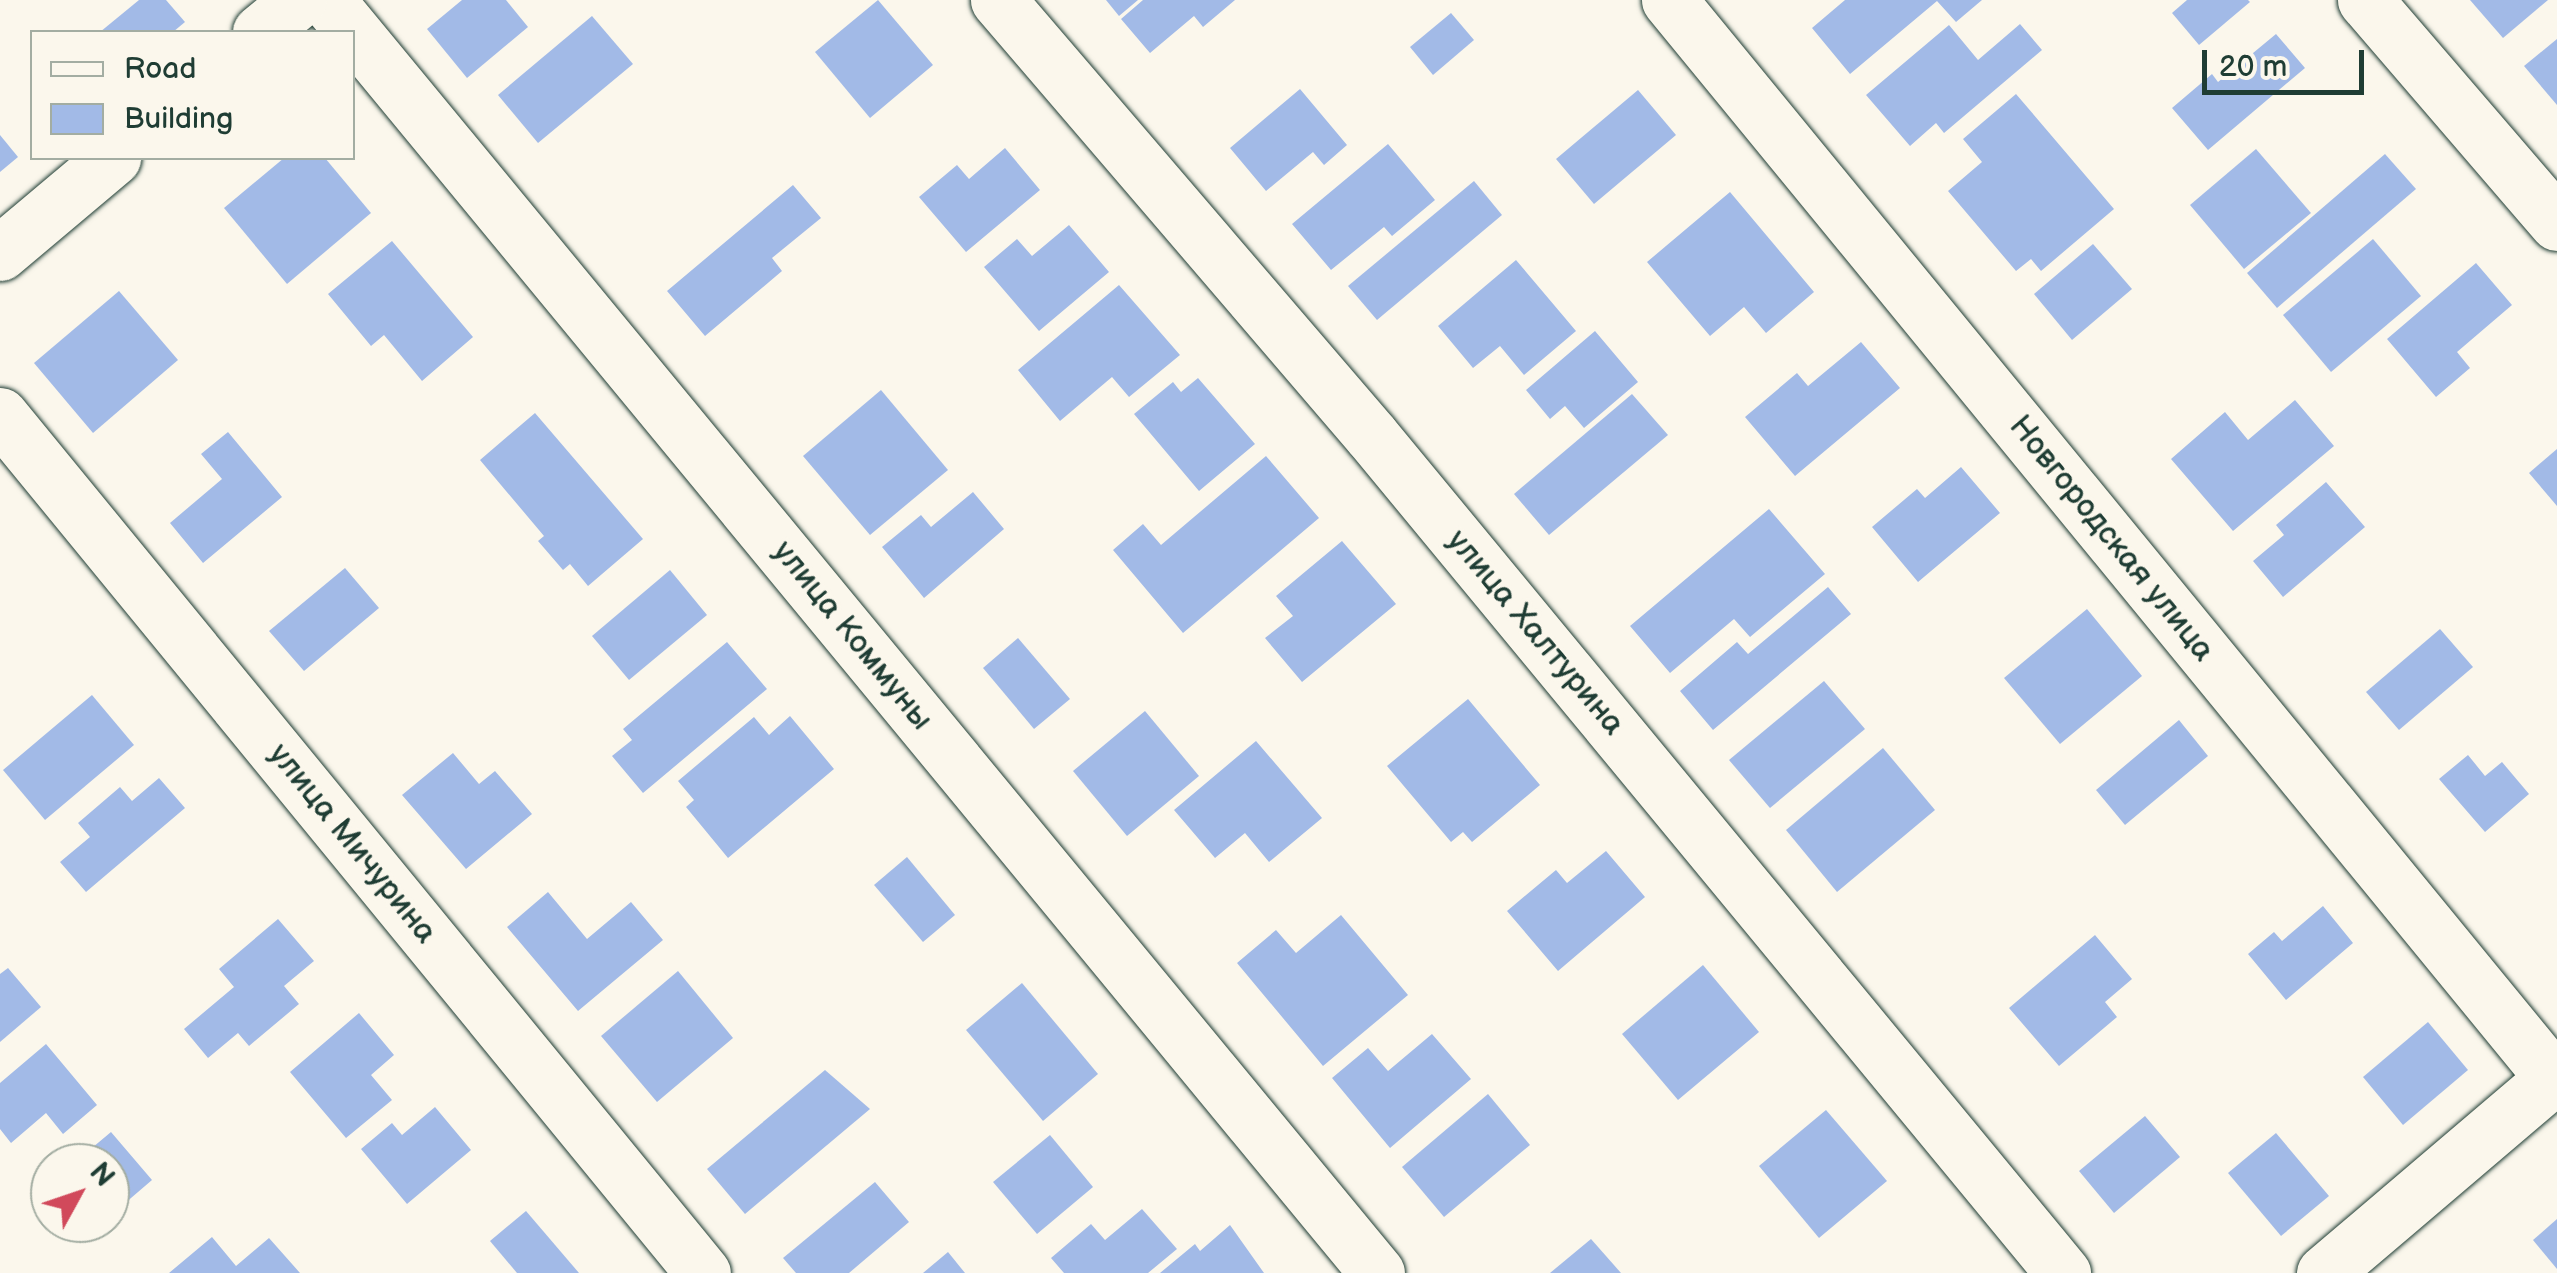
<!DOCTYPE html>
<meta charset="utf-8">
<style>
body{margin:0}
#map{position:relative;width:2557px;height:1273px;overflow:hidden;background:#fbf7ec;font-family:"Balsamiq Sans",sans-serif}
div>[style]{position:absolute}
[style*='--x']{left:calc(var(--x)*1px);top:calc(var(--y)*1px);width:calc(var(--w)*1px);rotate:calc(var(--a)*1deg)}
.building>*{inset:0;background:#a2bae7}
.roads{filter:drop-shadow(0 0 2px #1f3d34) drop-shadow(0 0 2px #1f3d34)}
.minor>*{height:55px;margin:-27.5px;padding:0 27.5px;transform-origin:27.5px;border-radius:27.5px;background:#fbf7ec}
span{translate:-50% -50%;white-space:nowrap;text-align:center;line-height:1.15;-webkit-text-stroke:8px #fbf7ec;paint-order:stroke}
.street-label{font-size:32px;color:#1f3d34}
.legend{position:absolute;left:30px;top:30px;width:325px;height:130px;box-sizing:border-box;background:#fbf7ec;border:2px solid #a3ada2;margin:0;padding:12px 18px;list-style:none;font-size:30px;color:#1f3d34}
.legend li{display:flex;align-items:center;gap:20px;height:50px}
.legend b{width:50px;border:2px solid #a3ada2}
.north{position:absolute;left:30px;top:1143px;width:100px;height:100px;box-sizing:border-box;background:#fbf7ec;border:2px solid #a3ada2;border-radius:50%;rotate:50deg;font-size:28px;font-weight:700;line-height:40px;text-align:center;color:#1f3d34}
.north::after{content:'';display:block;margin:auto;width:35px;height:45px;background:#d1495b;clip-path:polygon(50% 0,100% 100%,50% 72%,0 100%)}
.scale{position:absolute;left:2202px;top:50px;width:162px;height:45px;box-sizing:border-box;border:5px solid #1f3d34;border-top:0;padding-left:12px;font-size:30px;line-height:35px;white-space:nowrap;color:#1f3d34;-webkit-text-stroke:8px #fbf7ec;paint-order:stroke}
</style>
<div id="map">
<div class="building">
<i style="clip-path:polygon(139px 0,166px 0,185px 22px,173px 32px,100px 32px)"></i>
<i style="clip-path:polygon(462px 0,506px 0,528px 27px,467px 78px,427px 29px)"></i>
<i style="clip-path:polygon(878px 0,933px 65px,870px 118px,815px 52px)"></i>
<i style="clip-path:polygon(1106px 0,1138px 0,1119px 16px)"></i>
<i style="clip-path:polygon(1143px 0,1235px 0,1203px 27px,1194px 16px,1150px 53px,1121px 19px)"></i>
<i style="clip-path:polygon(1845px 0,1982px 0,1956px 22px,1937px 1px,1850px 74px,1812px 28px)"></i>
<i style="clip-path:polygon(2187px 0,2248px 0,2250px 2px,2199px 45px,2172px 13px)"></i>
<i style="clip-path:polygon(2470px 0,2548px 0,2503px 38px)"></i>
<i style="clip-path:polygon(1451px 13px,1474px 40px,1433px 75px,1410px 47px)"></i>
<i style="clip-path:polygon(592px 16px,633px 64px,538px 143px,498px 95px)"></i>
<i style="clip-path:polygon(2020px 24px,2042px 50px,1944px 133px,1936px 123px,1910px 146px,1866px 95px,1949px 25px,1978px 60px)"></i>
<i style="clip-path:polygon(2276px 34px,2305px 68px,2208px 150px,2172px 108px,2212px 74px,2218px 82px)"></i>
<i style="clip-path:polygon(2557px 39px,2557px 105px,2524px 66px)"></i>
<i style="clip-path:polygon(1300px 89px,1347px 145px,1324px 165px,1313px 152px,1266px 191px,1230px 148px)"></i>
<i style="clip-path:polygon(1638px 90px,1676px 135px,1594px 204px,1556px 159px)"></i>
<i style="clip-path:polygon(2016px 94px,2114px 209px,2041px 271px,2031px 259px,2016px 271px,1948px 191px,1982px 162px,1963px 139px)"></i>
<i style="clip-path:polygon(0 135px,18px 157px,0 172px)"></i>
<i style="clip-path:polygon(1388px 144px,1435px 200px,1392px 236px,1384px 227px,1331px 270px,1292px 224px)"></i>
<i style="clip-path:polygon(1005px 148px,1040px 190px,966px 252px,919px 197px,957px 165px,969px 179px)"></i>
<i style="clip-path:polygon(2256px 149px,2311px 213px,2244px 269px,2190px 205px)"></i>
<i style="clip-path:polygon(2385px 154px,2416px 189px,2277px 308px,2247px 273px)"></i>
<i style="clip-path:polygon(284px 158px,325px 158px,371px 213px,287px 284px,224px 208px)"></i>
<i style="clip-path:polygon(1474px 181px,1502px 215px,1377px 320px,1348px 286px)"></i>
<i style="clip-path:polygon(793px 185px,821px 218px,772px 258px,782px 271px,705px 336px,667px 291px)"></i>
<i style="clip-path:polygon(1730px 192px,1814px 292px,1766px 333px,1744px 307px,1710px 336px,1647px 262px)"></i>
<i style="clip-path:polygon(1069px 225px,1109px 272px,1039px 331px,984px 267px,1017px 239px,1032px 256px)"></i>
<i style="clip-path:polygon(2373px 239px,2421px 296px,2331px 372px,2283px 315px)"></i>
<i style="clip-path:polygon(392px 241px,473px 337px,422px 381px,384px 335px,371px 346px,328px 294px)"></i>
<i style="clip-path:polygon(2093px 244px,2132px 289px,2072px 340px,2034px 294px)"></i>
<i style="clip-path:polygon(1516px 260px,1576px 331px,1524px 375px,1500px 346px,1473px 368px,1438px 326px)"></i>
<i style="clip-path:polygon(2476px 263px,2512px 305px,2457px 352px,2470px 368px,2436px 397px,2387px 339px)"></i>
<i style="clip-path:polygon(1119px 285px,1180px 355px,1129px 397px,1112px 377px,1060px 421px,1018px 370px)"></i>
<i style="clip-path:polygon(119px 291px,178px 360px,93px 433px,34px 363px)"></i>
<i style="clip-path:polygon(1595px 331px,1638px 382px,1584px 428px,1565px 406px,1550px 419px,1526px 390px)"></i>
<i style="clip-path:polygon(1861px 342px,1900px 388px,1795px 476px,1745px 417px,1797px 373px,1808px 386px)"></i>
<i style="clip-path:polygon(1198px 378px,1255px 444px,1199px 491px,1134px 414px,1173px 382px,1181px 392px)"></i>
<i style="clip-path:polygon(881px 390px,948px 470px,870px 535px,803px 456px)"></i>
<i style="clip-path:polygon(1632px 394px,1668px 435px,1549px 535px,1514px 494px)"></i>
<i style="clip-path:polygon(2295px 400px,2334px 446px,2233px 531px,2171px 459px,2225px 412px,2248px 440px)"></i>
<i style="clip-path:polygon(535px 413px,643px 539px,588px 586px,570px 564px,563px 570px,538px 541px,544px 536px,480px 460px)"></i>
<i style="clip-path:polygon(228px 432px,282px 497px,203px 563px,170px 523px,222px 479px,201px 454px)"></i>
<i style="clip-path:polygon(2557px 449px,2557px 506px,2529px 473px)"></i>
<i style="clip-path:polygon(1266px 456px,1319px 518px,1183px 633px,1113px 550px,1143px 524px,1161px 545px)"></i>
<i style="clip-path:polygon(1961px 467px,2000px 513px,1918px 582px,1872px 527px,1917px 489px,1925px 498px)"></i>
<i style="clip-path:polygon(2326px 482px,2365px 527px,2283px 597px,2253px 561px,2284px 535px,2276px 525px)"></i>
<i style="clip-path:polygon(973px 492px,1004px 529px,924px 598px,882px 547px,921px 515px,931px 527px)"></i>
<i style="clip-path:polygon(1769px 509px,1825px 574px,1750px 637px,1734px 619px,1670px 673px,1630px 626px)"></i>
<i style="clip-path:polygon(1342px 541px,1396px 604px,1302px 682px,1265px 638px,1293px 616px,1276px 596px)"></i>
<i style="clip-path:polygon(345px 568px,379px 608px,304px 671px,269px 631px)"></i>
<i style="clip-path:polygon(670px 570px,707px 615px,629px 680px,592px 636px)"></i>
<i style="clip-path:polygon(1828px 587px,1851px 614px,1713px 730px,1680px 691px,1737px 642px,1748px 654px)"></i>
<i style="clip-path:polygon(2087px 609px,2142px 676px,2060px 744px,2004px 678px)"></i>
<i style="clip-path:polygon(2440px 629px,2473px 667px,2399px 730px,2366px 692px)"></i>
<i style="clip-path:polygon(1018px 638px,1070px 699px,1034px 729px,983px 668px)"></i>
<i style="clip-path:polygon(727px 642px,767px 689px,643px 793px,612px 756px,632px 740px,623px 729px)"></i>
<i style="clip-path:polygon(1824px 681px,1865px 729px,1770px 808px,1729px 760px)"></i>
<i style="clip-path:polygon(92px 695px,134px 745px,45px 820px,3px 770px)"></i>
<i style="clip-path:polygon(1468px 699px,1540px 785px,1472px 842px,1463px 832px,1451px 842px,1387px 766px)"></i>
<i style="clip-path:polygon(1145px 711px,1199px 776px,1127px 836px,1073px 771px)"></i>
<i style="clip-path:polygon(790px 716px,834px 769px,728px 858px,686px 807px,694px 800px,678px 781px,754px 717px,769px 735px)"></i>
<i style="clip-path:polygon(2179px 720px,2208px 756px,2125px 825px,2096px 790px)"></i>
<i style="clip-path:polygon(1256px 741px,1322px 818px,1269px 862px,1245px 833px,1215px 858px,1174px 810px)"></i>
<i style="clip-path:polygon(1883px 748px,1935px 810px,1837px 892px,1786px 830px)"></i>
<i style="clip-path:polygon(453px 753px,479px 784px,495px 771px,532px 814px,466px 869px,402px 795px)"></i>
<i style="clip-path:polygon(2468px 755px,2485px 776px,2502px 762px,2529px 794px,2485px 832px,2439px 779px)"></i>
<i style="clip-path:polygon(159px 778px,185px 808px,86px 892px,60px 862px,90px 837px,78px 823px,120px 787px,132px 801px)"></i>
<i style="clip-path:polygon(1606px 851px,1645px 897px,1558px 971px,1507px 911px,1556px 870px,1567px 883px)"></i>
<i style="clip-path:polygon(907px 857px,955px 915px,923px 942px,874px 885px)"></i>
<i style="clip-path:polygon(548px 892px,587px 939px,631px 902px,663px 940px,578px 1011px,507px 927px)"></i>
<i style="clip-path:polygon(2323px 906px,2353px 943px,2286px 1000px,2248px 954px,2274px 932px,2282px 941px)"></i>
<i style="clip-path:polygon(1341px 915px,1408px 995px,1323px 1066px,1237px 963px,1276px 930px,1296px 953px)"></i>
<i style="clip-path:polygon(278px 919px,314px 961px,284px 986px,299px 1004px,249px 1046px,238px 1033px,208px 1058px,184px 1029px,234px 987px,219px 969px)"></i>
<i style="clip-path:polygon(2095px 935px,2132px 979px,2105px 1002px,2117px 1017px,2059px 1066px,2009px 1008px)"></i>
<i style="clip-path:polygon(1703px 965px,1759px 1032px,1678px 1100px,1622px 1034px)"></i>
<i style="clip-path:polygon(8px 968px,41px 1007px,0 1042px,0 974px)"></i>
<i style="clip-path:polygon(678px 971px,733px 1038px,657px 1102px,601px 1036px)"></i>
<i style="clip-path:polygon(1022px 983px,1098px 1074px,1043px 1121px,966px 1030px)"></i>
<i style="clip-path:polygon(359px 1013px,394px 1055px,371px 1075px,392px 1100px,346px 1138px,290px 1072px)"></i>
<i style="clip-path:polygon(2428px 1022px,2468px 1070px,2403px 1125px,2363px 1077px)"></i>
<i style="clip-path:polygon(1432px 1034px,1471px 1079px,1390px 1148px,1332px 1078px,1368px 1048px,1388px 1071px)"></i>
<i style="clip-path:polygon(46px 1044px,97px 1105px,63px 1134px,46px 1113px,11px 1143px,0 1129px,0 1083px)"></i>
<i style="clip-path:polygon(825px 1070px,870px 1109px,745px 1214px,707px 1169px)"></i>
<i style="clip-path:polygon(1488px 1094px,1530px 1145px,1444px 1217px,1402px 1167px)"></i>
<i style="clip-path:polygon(435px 1107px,471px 1150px,407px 1204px,361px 1149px,392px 1123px,402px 1135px)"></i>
<i style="clip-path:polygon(1826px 1110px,1887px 1181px,1819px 1238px,1759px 1166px)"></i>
<i style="clip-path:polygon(2145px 1116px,2180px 1157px,2114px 1213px,2079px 1171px)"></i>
<i style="clip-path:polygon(111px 1132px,152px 1180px,110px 1216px,110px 1163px,74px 1163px)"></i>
<i style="clip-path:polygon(2276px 1133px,2329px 1196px,2281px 1236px,2228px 1173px)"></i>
<i style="clip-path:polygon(1050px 1135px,1093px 1187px,1037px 1234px,993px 1182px)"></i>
<i style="clip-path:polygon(875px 1182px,909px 1222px,849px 1273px,796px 1273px,783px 1258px)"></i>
<i style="clip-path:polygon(1142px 1209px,1177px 1249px,1148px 1273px,1064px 1273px,1051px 1258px,1091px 1224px,1105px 1240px)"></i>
<i style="clip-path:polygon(526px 1211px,579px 1273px,517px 1273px,490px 1241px)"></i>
<i style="clip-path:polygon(2557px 1219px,2557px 1269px,2533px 1240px)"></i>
<i style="clip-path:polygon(1230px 1225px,1264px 1273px,1160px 1273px,1195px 1244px,1200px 1251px)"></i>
<i style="clip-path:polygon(212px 1237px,236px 1266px,269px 1238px,300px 1273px,169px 1273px)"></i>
<i style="clip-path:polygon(1591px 1239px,1621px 1273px,1550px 1273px)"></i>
<i style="clip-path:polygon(948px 1252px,965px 1273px,923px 1273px)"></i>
</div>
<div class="roads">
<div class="minor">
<i style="--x:327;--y:0;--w:1650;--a:50.48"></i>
<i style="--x:998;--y:0;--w:573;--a:49.39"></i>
<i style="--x:1371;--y:435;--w:1087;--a:50.45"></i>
<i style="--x:1669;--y:0;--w:1394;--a:50.65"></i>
<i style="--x:2365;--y:0;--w:294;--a:49.3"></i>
<i style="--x:260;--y:32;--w:50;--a:-39.4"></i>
<i style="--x:0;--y:253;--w:148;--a:-40.1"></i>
<i style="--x:0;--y:415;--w:1109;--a:50.67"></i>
<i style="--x:2324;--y:1273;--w:306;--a:-40.4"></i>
</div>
</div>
<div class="street-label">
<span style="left:2111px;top:539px;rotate:51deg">Новгородская улица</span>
<span style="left:1535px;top:633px;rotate:50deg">улица Халтурина</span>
<span style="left:852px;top:636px;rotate:51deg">улица Коммуны</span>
<span style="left:352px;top:844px;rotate:51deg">улица Мичурина</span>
</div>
<ul class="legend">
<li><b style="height:12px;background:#fbf7ec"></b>Road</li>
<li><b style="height:28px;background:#a2bae7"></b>Building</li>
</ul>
<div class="north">N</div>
<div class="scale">20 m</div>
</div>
